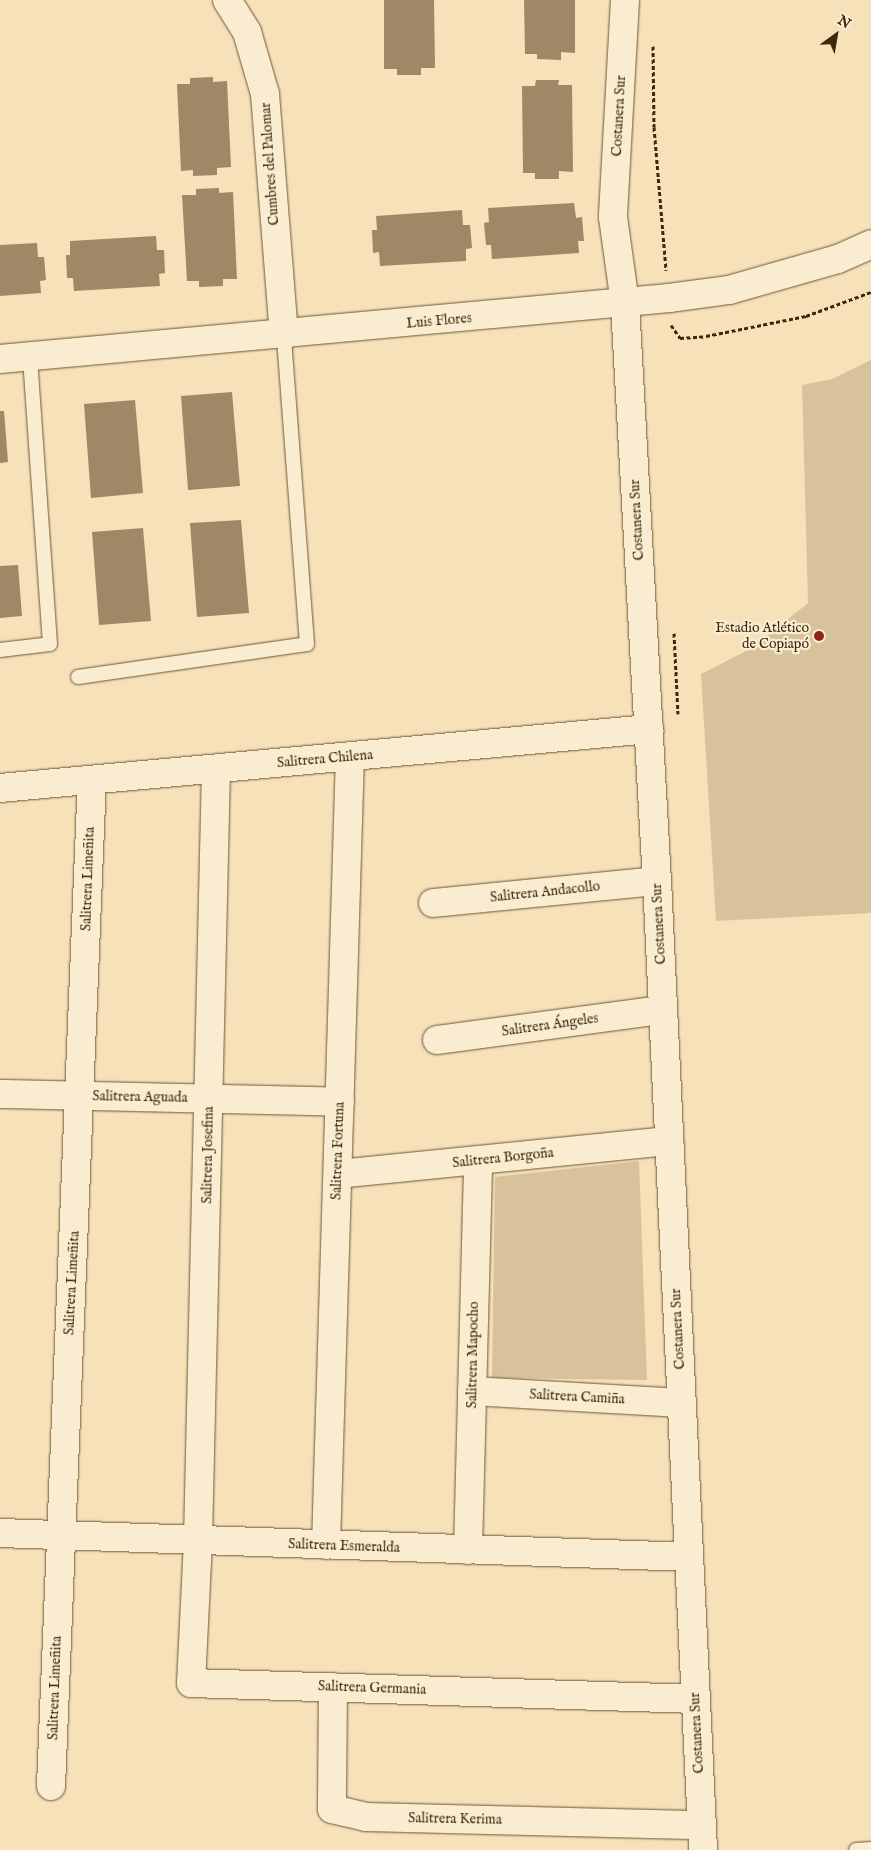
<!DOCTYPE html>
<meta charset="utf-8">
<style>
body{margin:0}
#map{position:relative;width:871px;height:1850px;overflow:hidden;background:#f7e1b8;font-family:"IM FELL English",serif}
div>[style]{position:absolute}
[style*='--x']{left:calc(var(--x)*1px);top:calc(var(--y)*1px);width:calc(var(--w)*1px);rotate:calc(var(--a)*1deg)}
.green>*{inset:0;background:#d8c29b}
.building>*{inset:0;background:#9e8865}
.path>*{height:3px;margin-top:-1.5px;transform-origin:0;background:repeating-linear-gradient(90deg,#3e280b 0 4px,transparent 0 6.5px)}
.roads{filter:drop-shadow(0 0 1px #6c5636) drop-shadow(0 0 1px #6c5636)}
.service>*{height:14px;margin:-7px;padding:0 7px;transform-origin:7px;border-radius:7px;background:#faecd1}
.minor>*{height:28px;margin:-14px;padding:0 14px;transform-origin:14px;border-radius:14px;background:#faecd1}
.tertiary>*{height:28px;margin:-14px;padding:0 14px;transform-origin:14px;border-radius:14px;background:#faecd1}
.secondary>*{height:28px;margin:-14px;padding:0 14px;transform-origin:14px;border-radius:14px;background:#faecd1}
.dots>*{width:14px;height:14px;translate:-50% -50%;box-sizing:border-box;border:2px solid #faecd1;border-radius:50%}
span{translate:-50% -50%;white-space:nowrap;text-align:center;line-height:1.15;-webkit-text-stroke:4.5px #faecd1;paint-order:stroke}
.street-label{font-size:14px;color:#3e280b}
.poi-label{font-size:14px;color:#3e280b}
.right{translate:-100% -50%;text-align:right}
.north{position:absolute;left:811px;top:10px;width:50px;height:50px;-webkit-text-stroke:4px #faecd1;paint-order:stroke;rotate:32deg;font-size:14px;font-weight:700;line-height:20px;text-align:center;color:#3e280b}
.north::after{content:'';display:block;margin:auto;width:18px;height:22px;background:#3e280b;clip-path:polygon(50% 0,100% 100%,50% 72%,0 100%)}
</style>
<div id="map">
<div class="green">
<i style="clip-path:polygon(871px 360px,871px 913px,716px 921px,701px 674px,754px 647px,808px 603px,802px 385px,832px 379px)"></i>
<i style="clip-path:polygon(639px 1161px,647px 1380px,492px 1378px,495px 1177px)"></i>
</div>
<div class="building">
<i style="clip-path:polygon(384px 0,434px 0,435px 68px,421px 68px,421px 75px,397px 75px,397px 69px,384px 69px)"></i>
<i style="clip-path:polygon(524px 0,575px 0,575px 53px,561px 52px,561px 60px,537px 59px,537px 54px,525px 54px)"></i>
<i style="clip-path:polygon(213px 77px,213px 82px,227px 81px,231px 167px,217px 168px,217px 175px,193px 176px,193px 170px,181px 171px,177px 84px,190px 84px,190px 78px)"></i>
<i style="clip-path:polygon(536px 80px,559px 80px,558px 85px,572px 85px,573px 172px,559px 171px,559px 179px,535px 179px,535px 173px,523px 173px,522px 86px,535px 86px)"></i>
<i style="clip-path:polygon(219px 188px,219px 193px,233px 192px,237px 279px,223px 279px,223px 286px,199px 287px,199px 281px,187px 281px,182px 195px,196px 195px,196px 189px)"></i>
<i style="clip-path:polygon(574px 203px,576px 218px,582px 217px,584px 241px,578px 241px,579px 253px,492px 259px,491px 245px,486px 245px,484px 223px,489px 222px,488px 208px)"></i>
<i style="clip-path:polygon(462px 210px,463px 225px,470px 225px,472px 248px,466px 249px,466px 261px,380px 266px,379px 252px,373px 253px,372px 230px,377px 230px,376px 216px)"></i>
<i style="clip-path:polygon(156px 236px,157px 250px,164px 250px,165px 273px,159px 274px,160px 286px,74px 291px,73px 278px,67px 278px,66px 255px,70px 255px,70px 241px)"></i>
<i style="clip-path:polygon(37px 243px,38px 257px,44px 257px,46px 280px,40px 281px,41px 293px,0 296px,0 245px)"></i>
<i style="clip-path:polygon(232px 392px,240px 486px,188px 490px,181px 396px)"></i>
<i style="clip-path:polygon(135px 400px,143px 493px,91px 498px,84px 404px)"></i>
<i style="clip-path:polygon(0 411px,4px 411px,8px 462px,0 463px)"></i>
<i style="clip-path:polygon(241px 520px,249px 613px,197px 617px,190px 523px)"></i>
<i style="clip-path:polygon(143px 528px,151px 621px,99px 625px,92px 532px)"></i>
<i style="clip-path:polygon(18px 565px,22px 616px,0 618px,0 566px)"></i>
</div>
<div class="path">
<i style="--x:653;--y:46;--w:81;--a:89.3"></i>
<i style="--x:654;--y:127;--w:144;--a:85.2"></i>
<i style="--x:671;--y:325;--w:16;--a:55"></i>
<i style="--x:680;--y:338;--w:26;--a:-4"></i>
<i style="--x:706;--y:336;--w:102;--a:-11.3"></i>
<i style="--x:806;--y:316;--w:69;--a:-20.3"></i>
<i style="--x:674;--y:633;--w:81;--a:87.2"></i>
</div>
<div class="roads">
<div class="service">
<i style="--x:0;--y:650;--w:50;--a:-6.8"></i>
<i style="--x:50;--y:644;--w:288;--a:-94"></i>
<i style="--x:78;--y:677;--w:231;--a:-8.2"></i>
<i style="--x:307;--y:644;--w:310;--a:-94.3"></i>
<i style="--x:856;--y:1850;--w:15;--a:-4"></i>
</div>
<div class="minor">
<i style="--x:227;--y:0;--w:38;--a:58"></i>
<i style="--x:247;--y:32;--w:65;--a:73.8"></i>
<i style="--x:265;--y:94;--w:242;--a:85.5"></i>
<i style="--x:625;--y:304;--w:578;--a:86.83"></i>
<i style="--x:657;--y:881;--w:970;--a:87.28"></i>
<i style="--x:216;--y:769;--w:772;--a:91.34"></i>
<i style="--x:198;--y:1541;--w:142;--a:92.8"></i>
<i style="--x:191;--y:1683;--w:505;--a:1.81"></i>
<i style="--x:0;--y:788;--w:652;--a:-5.19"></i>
<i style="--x:433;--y:903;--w:225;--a:-5.6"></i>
<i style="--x:437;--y:1040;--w:228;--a:-7.6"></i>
<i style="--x:0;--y:1094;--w:340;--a:1.3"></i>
<i style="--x:338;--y:1174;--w:333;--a:-5.7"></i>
<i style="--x:472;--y:1391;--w:209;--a:3.3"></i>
<i style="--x:0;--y:1533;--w:689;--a:1.99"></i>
<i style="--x:326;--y:1545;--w:788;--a:-88.26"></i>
<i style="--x:468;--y:1550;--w:390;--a:-88.5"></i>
<i style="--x:333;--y:1687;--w:122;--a:90.5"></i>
<i style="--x:332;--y:1809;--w:35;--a:13"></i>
<i style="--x:366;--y:1817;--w:336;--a:1.4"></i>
<i style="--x:51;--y:1786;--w:1007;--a:-87.67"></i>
</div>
<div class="tertiary">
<i style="--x:625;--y:0;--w:217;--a:93.2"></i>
<i style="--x:613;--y:217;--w:88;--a:82.1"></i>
</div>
<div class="secondary">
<i style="--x:0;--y:359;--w:672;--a:-5.21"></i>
<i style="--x:669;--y:298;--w:61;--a:-7.6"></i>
<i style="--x:729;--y:290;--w:113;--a:-15.9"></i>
<i style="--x:838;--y:259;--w:36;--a:-24"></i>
</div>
</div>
<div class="dots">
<i style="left:819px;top:636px;background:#8f2418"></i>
</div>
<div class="street-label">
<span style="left:619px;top:116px;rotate:-87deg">Costanera Sur</span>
<span style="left:270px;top:164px;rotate:-94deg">Cumbres del Palomar</span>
<span style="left:439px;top:321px;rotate:-5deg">Luis Flores</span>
<span style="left:637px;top:520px;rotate:-93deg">Costanera Sur</span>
<span style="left:325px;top:759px;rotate:-5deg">Salitrera Chilena</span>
<span style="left:88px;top:879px;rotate:-88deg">Salitrera Limeñita</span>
<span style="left:545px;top:892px;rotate:-6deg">Salitrera Andacollo</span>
<span style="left:659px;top:924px;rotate:-93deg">Costanera Sur</span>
<span style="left:550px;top:1025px;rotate:-8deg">Salitrera Ángeles</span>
<span style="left:140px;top:1097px;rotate:1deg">Salitrera Aguada</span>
<span style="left:338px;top:1151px;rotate:-88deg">Salitrera Fortuna</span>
<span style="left:208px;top:1155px;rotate:-89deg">Salitrera Josefina</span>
<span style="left:503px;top:1158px;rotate:-6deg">Salitrera Borgoña</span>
<span style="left:72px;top:1283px;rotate:-87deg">Salitrera Limeñita</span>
<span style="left:678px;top:1329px;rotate:-93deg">Costanera Sur</span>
<span style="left:473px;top:1355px;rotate:-89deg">Salitrera Mapocho</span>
<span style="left:577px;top:1397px;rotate:3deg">Salitrera Camiña</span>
<span style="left:344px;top:1546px;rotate:2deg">Salitrera Esmeralda</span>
<span style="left:55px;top:1688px;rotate:-88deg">Salitrera Limeñita</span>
<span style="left:372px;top:1688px;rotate:2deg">Salitrera Germania</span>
<span style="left:697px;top:1733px;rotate:-93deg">Costanera Sur</span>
<span style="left:455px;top:1819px;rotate:1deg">Salitrera Kerima</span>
</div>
<div class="poi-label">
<span class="right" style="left:809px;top:636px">Estadio Atlético<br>de Copiapó</span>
</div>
<div class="north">N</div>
</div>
